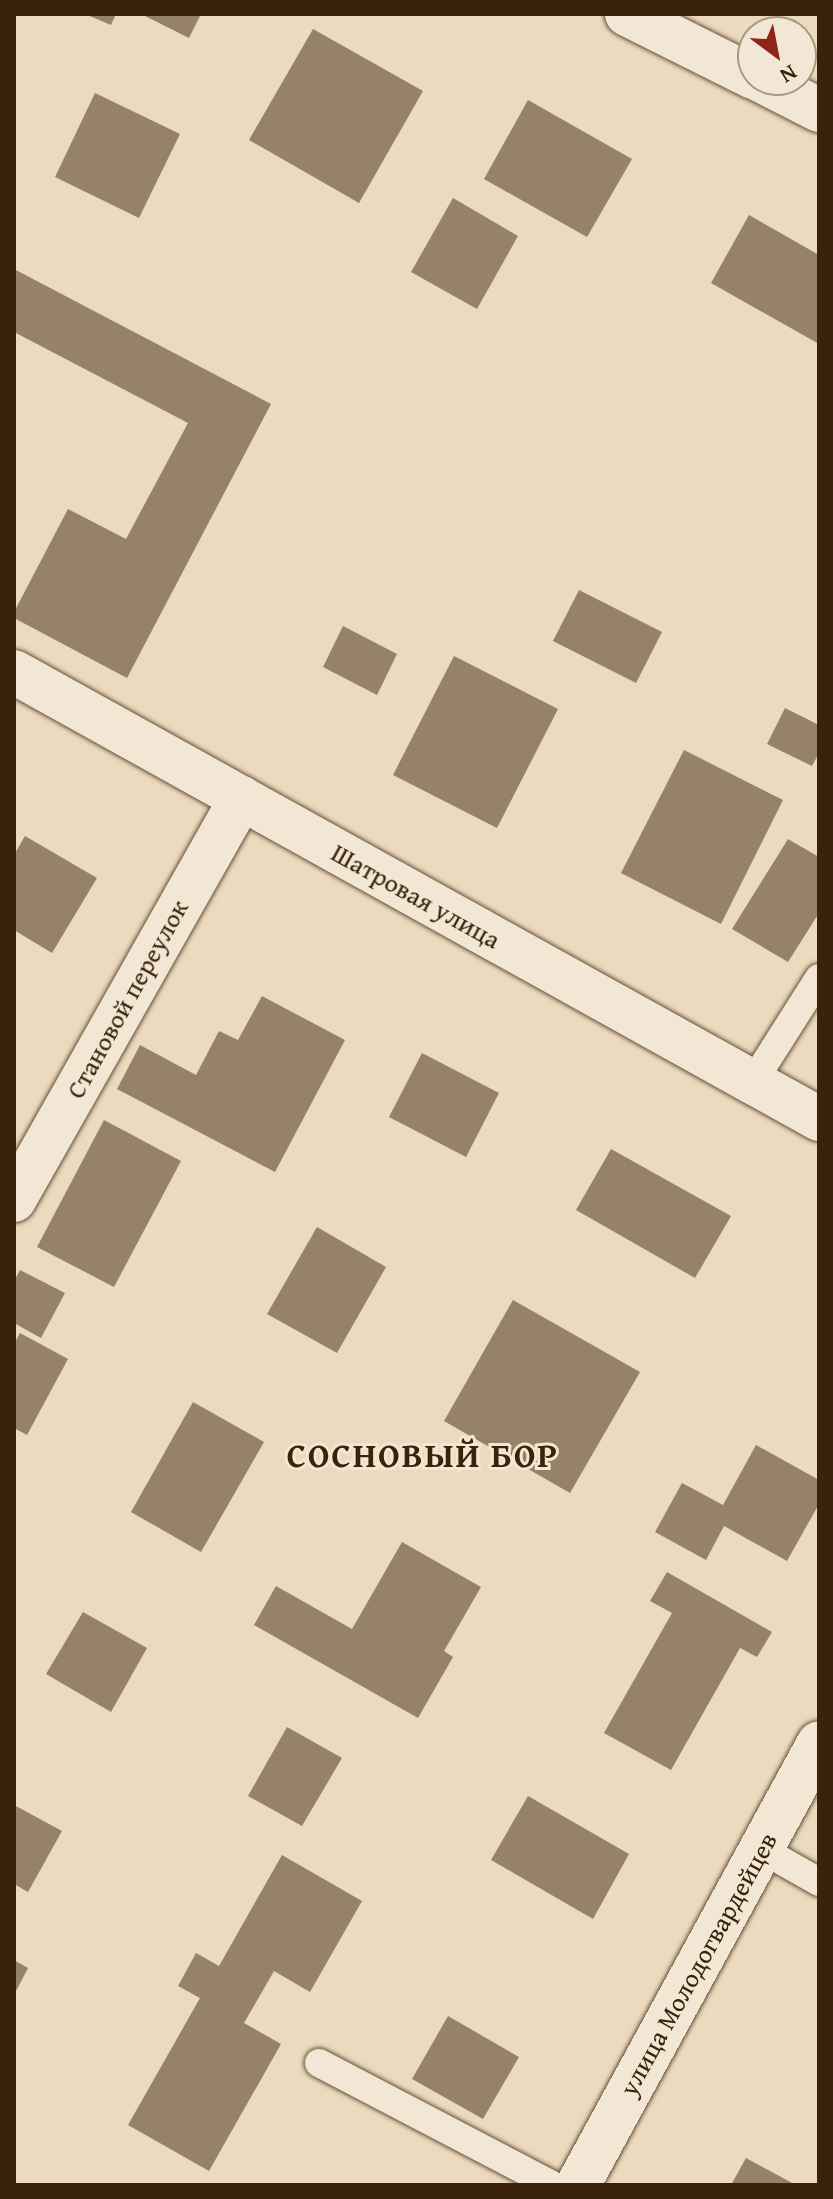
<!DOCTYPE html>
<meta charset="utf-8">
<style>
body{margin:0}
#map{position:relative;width:833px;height:2199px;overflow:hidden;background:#ebdabe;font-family:"Gentium Book Plus",serif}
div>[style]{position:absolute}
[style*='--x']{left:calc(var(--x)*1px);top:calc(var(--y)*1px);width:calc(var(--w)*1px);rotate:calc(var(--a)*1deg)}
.building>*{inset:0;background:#968267}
.roads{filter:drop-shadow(0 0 2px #665136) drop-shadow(0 0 2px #665136)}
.service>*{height:28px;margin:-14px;padding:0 14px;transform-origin:14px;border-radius:14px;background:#f2e7d5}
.minor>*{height:44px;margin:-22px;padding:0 22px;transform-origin:22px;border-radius:22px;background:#f2e7d5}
.tertiary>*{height:44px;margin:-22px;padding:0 22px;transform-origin:22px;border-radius:22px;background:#f2e7d5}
span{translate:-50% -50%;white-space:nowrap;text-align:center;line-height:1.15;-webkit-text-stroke:6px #f2e7d5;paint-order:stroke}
.street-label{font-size:26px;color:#3a2309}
.district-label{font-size:34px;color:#3a2309;font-weight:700;letter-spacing:2px}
.frame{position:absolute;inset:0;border:16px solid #3a2309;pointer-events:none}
.north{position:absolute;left:737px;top:16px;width:80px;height:80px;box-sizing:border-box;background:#f2e7d5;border:2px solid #a89983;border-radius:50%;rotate:148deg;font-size:22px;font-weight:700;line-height:32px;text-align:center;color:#3a2309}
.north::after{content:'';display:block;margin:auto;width:28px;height:36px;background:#8f2418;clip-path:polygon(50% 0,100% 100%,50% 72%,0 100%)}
</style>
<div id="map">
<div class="building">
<i style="clip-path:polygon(85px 14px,116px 14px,111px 25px)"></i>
<i style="clip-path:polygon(141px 14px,201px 14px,189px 38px)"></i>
<i style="clip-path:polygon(313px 29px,423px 91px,359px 203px,249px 140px)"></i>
<i style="clip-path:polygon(95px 93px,180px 134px,139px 218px,55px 177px)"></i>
<i style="clip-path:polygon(528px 100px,632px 159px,587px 237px,484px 179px)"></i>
<i style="clip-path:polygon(453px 198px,518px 236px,477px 309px,411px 272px)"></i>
<i style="clip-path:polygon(749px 215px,819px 255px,819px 344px,711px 283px)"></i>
<i style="clip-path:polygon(14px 269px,271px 404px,127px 678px,14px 618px,14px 612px,68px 509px,126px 539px,188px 423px,14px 332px)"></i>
<i style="clip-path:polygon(579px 590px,662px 632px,636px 683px,553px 641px)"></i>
<i style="clip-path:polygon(343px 626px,397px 654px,377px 695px,323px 667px)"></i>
<i style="clip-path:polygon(454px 656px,558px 709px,497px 828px,393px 775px)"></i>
<i style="clip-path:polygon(785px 708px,819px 725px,819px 753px,812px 766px,767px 744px)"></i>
<i style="clip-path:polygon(684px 750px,783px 800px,721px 924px,621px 873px)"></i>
<i style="clip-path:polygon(25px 836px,97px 878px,52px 953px,14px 930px,14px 855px)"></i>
<i style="clip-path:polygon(788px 839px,819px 857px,819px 913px,788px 962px,732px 929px)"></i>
<i style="clip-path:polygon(262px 996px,345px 1040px,275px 1172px,117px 1089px,140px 1045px,196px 1075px,219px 1031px,238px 1040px)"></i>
<i style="clip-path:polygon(422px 1053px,499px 1093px,466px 1157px,389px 1117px)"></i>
<i style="clip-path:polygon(104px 1120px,181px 1161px,114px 1287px,37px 1247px)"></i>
<i style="clip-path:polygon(611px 1149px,731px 1216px,695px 1278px,576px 1210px)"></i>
<i style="clip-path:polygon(317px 1227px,386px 1267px,337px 1353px,267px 1314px)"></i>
<i style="clip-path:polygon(20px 1270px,65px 1293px,41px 1338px,14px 1323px,14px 1281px)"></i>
<i style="clip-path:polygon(513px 1300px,640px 1372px,570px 1493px,444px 1421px)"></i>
<i style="clip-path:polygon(20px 1333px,68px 1359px,27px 1435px,14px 1428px,14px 1344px)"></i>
<i style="clip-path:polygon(193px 1402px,264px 1442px,201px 1552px,131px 1512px)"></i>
<i style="clip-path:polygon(756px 1445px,819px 1480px,819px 1504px,787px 1561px,724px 1526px,706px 1560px,655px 1532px,682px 1483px,723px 1505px)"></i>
<i style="clip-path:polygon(402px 1542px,481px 1587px,444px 1651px,453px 1657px,418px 1718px,254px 1625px,276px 1586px,352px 1629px)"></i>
<i style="clip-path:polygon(667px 1572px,772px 1632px,757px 1657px,740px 1648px,671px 1770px,604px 1733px,672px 1613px,650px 1601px)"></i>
<i style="clip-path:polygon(83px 1612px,147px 1648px,111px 1712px,46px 1674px)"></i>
<i style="clip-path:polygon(287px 1727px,342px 1758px,302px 1826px,248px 1796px)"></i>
<i style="clip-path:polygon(528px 1796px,629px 1854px,593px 1919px,491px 1860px)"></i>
<i style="clip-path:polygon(14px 1805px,62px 1831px,28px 1892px,14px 1884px)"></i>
<i style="clip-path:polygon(282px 1855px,362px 1901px,310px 1992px,274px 1971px,244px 2023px,281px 2044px,209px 2171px,128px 2125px,200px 1998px,178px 1986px,196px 1953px,219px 1966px)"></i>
<i style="clip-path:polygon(14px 1960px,28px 1968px,14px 1995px)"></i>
<i style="clip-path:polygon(448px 2016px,519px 2057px,483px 2119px,412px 2079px)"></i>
<i style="clip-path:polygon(746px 2158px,796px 2185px,731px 2185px)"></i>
</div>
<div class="roads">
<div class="service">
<i style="--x:753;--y:1082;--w:123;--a:-57.6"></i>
<i style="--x:761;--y:1849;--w:67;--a:29.6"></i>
<i style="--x:319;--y:2063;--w:263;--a:27.6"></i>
</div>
<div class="minor">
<i style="--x:627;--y:14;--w:141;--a:26.6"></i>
<i style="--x:760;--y:80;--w:66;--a:27"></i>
<i style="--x:14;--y:1200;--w:462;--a:-60.5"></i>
</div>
<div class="tertiary">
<i style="--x:14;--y:672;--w:921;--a:29.04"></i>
<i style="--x:578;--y:2185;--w:503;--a:-61.4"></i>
</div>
</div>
<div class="street-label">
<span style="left:416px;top:896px;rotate:29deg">Шатровая улица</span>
<span style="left:127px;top:999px;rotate:-61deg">Становой переулок</span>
<span style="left:698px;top:1964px;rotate:-61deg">улица Молодогвардейцев</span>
</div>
<div class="district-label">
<span style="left:423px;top:1455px">СОСНОВЫЙ БОР</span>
</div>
<div class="frame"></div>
<div class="north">N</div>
</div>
